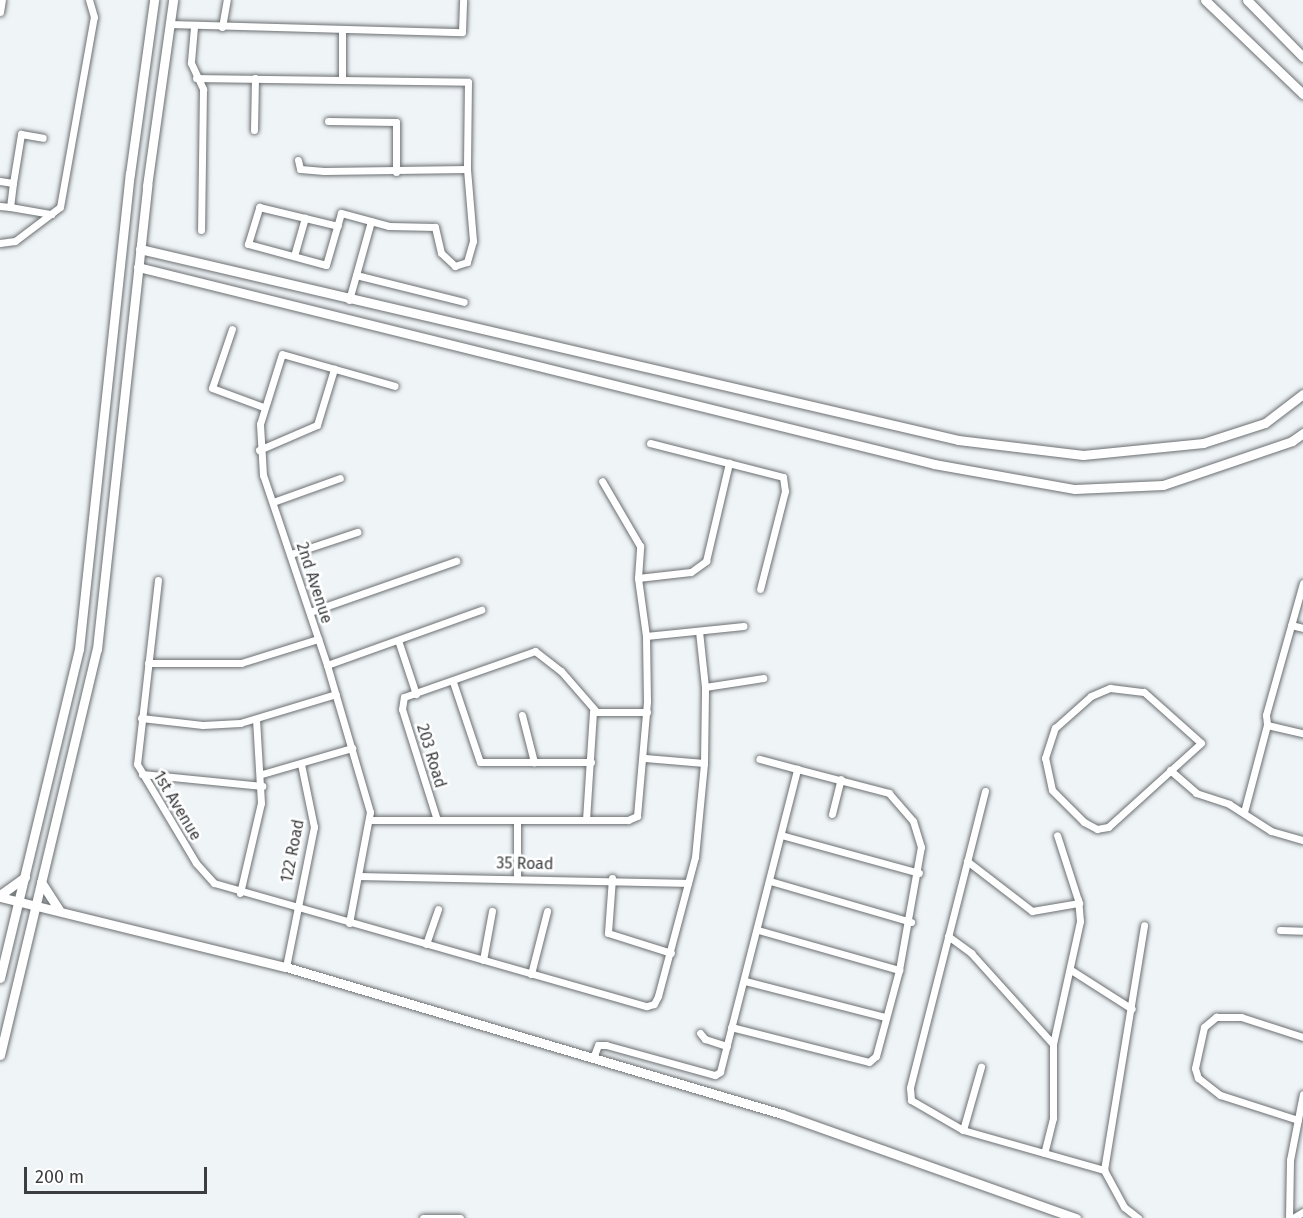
<!DOCTYPE html>
<style>
body{margin:0}
#map{position:relative;width:1303px;height:1218px;overflow:hidden;background:#eff4f7;font-family:"Fira Sans",sans-serif}
div>[style]{position:absolute}
[style*='--x']{left:calc(var(--x)*1px);top:calc(var(--y)*1px);width:calc(var(--w)*1px);rotate:calc(var(--a)*1deg)}
.roads{filter:drop-shadow(0 0 2px #6b6f71) drop-shadow(0 0 2px #6b6f71)}
.street>*{height:7px;margin:-3.5px;padding:0 3.5px;transform-origin:3.5px;border-radius:3.5px;background:#fff}
.secondary>*{height:9px;margin:-4.5px;padding:0 4.5px;transform-origin:4.5px;border-radius:4.5px;background:#fff}
span{translate:-50% -50%;white-space:nowrap;text-align:center;line-height:1.15;-webkit-text-stroke:5px #fff;paint-order:stroke}
.street-label{font-size:16px;color:#3c3d3f}
.scale{position:absolute;left:24px;top:1167px;width:183px;height:27px;box-sizing:border-box;border:3px solid #3c3d3f;border-top:0;padding-left:8px;font-size:18px;line-height:21px;white-space:nowrap;color:#3c3d3f;-webkit-text-stroke:4px #fff;paint-order:stroke}
</style>
<div id="map">
<div class="roads">
<div class="street">
<i style="--x:0;--y:12;--w:12;--a:-81"></i>
<i style="--x:170;--y:24;--w:292;--a:1.6"></i>
<i style="--x:462;--y:32;--w:32;--a:-88"></i>
<i style="--x:194;--y:27;--w:36;--a:95"></i>
<i style="--x:191;--y:63;--w:29;--a:65"></i>
<i style="--x:203;--y:89;--w:141;--a:90.8"></i>
<i style="--x:222;--y:27;--w:27;--a:-80"></i>
<i style="--x:196;--y:78;--w:272;--a:0.8"></i>
<i style="--x:468;--y:82;--w:87;--a:90.7"></i>
<i style="--x:467;--y:169;--w:72;--a:85.2"></i>
<i style="--x:473;--y:241;--w:22;--a:106"></i>
<i style="--x:467;--y:262;--w:13;--a:162"></i>
<i style="--x:455;--y:266;--w:19;--a:-137"></i>
<i style="--x:441;--y:253;--w:27;--a:-103"></i>
<i style="--x:435;--y:227;--w:46;--a:-178.8"></i>
<i style="--x:389;--y:226;--w:50;--a:-164.8"></i>
<i style="--x:341;--y:213;--w:54;--a:106.1"></i>
<i style="--x:326;--y:265;--w:81;--a:-164.9"></i>
<i style="--x:248;--y:244;--w:39;--a:-73"></i>
<i style="--x:259;--y:207;--w:81;--a:13.5"></i>
<i style="--x:342;--y:79;--w:49;--a:-90"></i>
<i style="--x:328;--y:121;--w:68;--a:0.8"></i>
<i style="--x:396;--y:122;--w:50;--a:90"></i>
<i style="--x:254;--y:130;--w:52;--a:-88.9"></i>
<i style="--x:298;--y:160;--w:9;--a:77"></i>
<i style="--x:300;--y:169;--w:24;--a:5"></i>
<i style="--x:324;--y:171;--w:143;--a:-0.8"></i>
<i style="--x:0;--y:181;--w:13;--a:9"></i>
<i style="--x:13;--y:183;--w:50;--a:-80.7"></i>
<i style="--x:21;--y:134;--w:22;--a:10"></i>
<i style="--x:13;--y:183;--w:24;--a:97"></i>
<i style="--x:10;--y:207;--w:42;--a:9.7"></i>
<i style="--x:0;--y:206;--w:10;--a:6"></i>
<i style="--x:0;--y:243;--w:15;--a:-8"></i>
<i style="--x:15;--y:241;--w:56;--a:-37.1"></i>
<i style="--x:60;--y:207;--w:193;--a:-79.9"></i>
<i style="--x:94;--y:17;--w:18;--a:-106"></i>
<i style="--x:294;--y:256;--w:40;--a:-74"></i>
<i style="--x:356;--y:275;--w:111;--a:14"></i>
<i style="--x:349;--y:300;--w:82;--a:-74.4"></i>
<i style="--x:232;--y:329;--w:62;--a:108.7"></i>
<i style="--x:212;--y:388;--w:54;--a:20.4"></i>
<i style="--x:650;--y:443;--w:137;--a:14.3"></i>
<i style="--x:783;--y:477;--w:14;--a:82"></i>
<i style="--x:785;--y:491;--w:101;--a:104.3"></i>
<i style="--x:259;--y:450;--w:63;--a:-23.3"></i>
<i style="--x:317;--y:425;--w:59;--a:-73.1"></i>
<i style="--x:273;--y:502;--w:71;--a:-19.7"></i>
<i style="--x:291;--y:554;--w:70;--a:-18.4"></i>
<i style="--x:638;--y:578;--w:53;--a:-6.5"></i>
<i style="--x:691;--y:572;--w:19;--a:-36"></i>
<i style="--x:706;--y:561;--w:101;--a:-76.8"></i>
<i style="--x:158;--y:580;--w:185;--a:96.5"></i>
<i style="--x:137;--y:764;--w:115;--a:59.2"></i>
<i style="--x:196;--y:863;--w:27;--a:48"></i>
<i style="--x:214;--y:883;--w:450;--a:15.9"></i>
<i style="--x:647;--y:1006;--w:7;--a:-16"></i>
<i style="--x:654;--y:1004;--w:9;--a:-63"></i>
<i style="--x:658;--y:996;--w:144;--a:-75.1"></i>
<i style="--x:695;--y:857;--w:94;--a:-84.5"></i>
<i style="--x:704;--y:763;--w:76;--a:-89.2"></i>
<i style="--x:705;--y:687;--w:56;--a:-96.1"></i>
<i style="--x:1303;--y:583;--w:137;--a:105.7"></i>
<i style="--x:1266;--y:715;--w:10;--a:84"></i>
<i style="--x:1267;--y:725;--w:37;--a:13"></i>
<i style="--x:310;--y:612;--w:155;--a:-19.3"></i>
<i style="--x:1291;--y:625;--w:12;--a:14"></i>
<i style="--x:646;--y:636;--w:98;--a:-5.9"></i>
<i style="--x:398;--y:640;--w:57;--a:71.6"></i>
<i style="--x:148;--y:663;--w:93;--a:0"></i>
<i style="--x:241;--y:663;--w:81;--a:-17.3"></i>
<i style="--x:327;--y:665;--w:164;--a:-19.7"></i>
<i style="--x:453;--y:682;--w:84;--a:71.4"></i>
<i style="--x:480;--y:762;--w:111;--a:0"></i>
<i style="--x:705;--y:687;--w:59;--a:-8.8"></i>
<i style="--x:1110;--y:688;--w:34;--a:7"></i>
<i style="--x:1144;--y:692;--w:76;--a:41.8"></i>
<i style="--x:1201;--y:743;--w:125;--a:137.9"></i>
<i style="--x:1108;--y:827;--w:11;--a:170"></i>
<i style="--x:1097;--y:829;--w:15;--a:-152"></i>
<i style="--x:1084;--y:822;--w:45;--a:-135"></i>
<i style="--x:1052;--y:790;--w:33;--a:-102"></i>
<i style="--x:1045;--y:758;--w:32;--a:-72"></i>
<i style="--x:1055;--y:728;--w:48;--a:-41.6"></i>
<i style="--x:1091;--y:696;--w:21;--a:-23"></i>
<i style="--x:522;--y:715;--w:49;--a:75.7"></i>
<i style="--x:141;--y:718;--w:62;--a:6.4"></i>
<i style="--x:203;--y:725;--w:37;--a:-3"></i>
<i style="--x:240;--y:723;--w:100;--a:-16.8"></i>
<i style="--x:645;--y:758;--w:59;--a:4.8"></i>
<i style="--x:1170;--y:770;--w:35;--a:41"></i>
<i style="--x:1196;--y:793;--w:35;--a:18"></i>
<i style="--x:1229;--y:804;--w:50;--a:32.7"></i>
<i style="--x:1271;--y:831;--w:33;--a:16"></i>
<i style="--x:142;--y:774;--w:121;--a:5.7"></i>
<i style="--x:262;--y:774;--w:94;--a:-16.1"></i>
<i style="--x:985;--y:791;--w:306;--a:104.2"></i>
<i style="--x:910;--y:1088;--w:12;--a:85"></i>
<i style="--x:911;--y:1100;--w:60;--a:30"></i>
<i style="--x:963;--y:1130;--w:147;--a:15.8"></i>
<i style="--x:1104;--y:1170;--w:42;--a:61.6"></i>
<i style="--x:1124;--y:1207;--w:18;--a:38"></i>
<i style="--x:1244;--y:812;--w:90;--a:-75.2"></i>
<i style="--x:832;--y:814;--w:36;--a:-76"></i>
<i style="--x:371;--y:820;--w:257;--a:0"></i>
<i style="--x:628;--y:820;--w:10;--a:-24"></i>
<i style="--x:637;--y:816;--w:115;--a:-85"></i>
<i style="--x:647;--y:701;--w:65;--a:-90.9"></i>
<i style="--x:646;--y:636;--w:59;--a:-97.9"></i>
<i style="--x:638;--y:578;--w:32;--a:-86"></i>
<i style="--x:640;--y:546;--w:75;--a:-120.3"></i>
<i style="--x:437;--y:820;--w:116;--a:-107.5"></i>
<i style="--x:402;--y:709;--w:12;--a:-81"></i>
<i style="--x:404;--y:697;--w:139;--a:-19.3"></i>
<i style="--x:535;--y:651;--w:33;--a:38"></i>
<i style="--x:561;--y:671;--w:52;--a:48.9"></i>
<i style="--x:586;--y:820;--w:108;--a:-86.3"></i>
<i style="--x:593;--y:712;--w:54;--a:0"></i>
<i style="--x:781;--y:835;--w:143;--a:15.4"></i>
<i style="--x:967;--y:861;--w:82;--a:37.6"></i>
<i style="--x:1032;--y:911;--w:48;--a:-9.7"></i>
<i style="--x:361;--y:876;--w:327;--a:1.2"></i>
<i style="--x:517;--y:877;--w:57;--a:-90"></i>
<i style="--x:612;--y:878;--w:55;--a:94.2"></i>
<i style="--x:608;--y:933;--w:66;--a:17.6"></i>
<i style="--x:770;--y:881;--w:147;--a:16.2"></i>
<i style="--x:240;--y:893;--w:92;--a:-76.9"></i>
<i style="--x:261;--y:803;--w:84;--a:-93.4"></i>
<i style="--x:349;--y:923;--w:113;--a:-79.3"></i>
<i style="--x:370;--y:812;--w:153;--a:-106.3"></i>
<i style="--x:327;--y:665;--w:200;--a:-108.6"></i>
<i style="--x:263;--y:475;--w:51;--a:-93.4"></i>
<i style="--x:260;--y:424;--w:73;--a:-72.6"></i>
<i style="--x:282;--y:354;--w:117;--a:15.8"></i>
<i style="--x:758;--y:930;--w:147;--a:15.8"></i>
<i style="--x:1280;--y:930;--w:23;--a:2"></i>
<i style="--x:948;--y:936;--w:29;--a:36"></i>
<i style="--x:971;--y:953;--w:122;--a:48"></i>
<i style="--x:1053;--y:1044;--w:74;--a:90"></i>
<i style="--x:1053;--y:1118;--w:36;--a:104"></i>
<i style="--x:426;--y:944;--w:37;--a:-71"></i>
<i style="--x:483;--y:960;--w:50;--a:-79.6"></i>
<i style="--x:286;--y:967;--w:143;--a:-78.7"></i>
<i style="--x:314;--y:827;--w:64;--a:-101.7"></i>
<i style="--x:1071;--y:970;--w:72;--a:32.6"></i>
<i style="--x:531;--y:974;--w:65;--a:-75.7"></i>
<i style="--x:745;--y:981;--w:145;--a:14.4"></i>
<i style="--x:731;--y:1027;--w:142;--a:14.2"></i>
<i style="--x:869;--y:1062;--w:9;--a:-41"></i>
<i style="--x:876;--y:1056;--w:89;--a:-75"></i>
<i style="--x:899;--y:970;--w:125;--a:-79.9"></i>
<i style="--x:921;--y:847;--w:27;--a:-107"></i>
<i style="--x:913;--y:821;--w:37;--a:-131"></i>
<i style="--x:889;--y:793;--w:95;--a:-165.4"></i>
<i style="--x:700;--y:1033;--w:8;--a:50"></i>
<i style="--x:705;--y:1039;--w:23;--a:18"></i>
<i style="--x:1053;--y:1044;--w:126;--a:-77.6"></i>
<i style="--x:1080;--y:921;--w:21;--a:-95"></i>
<i style="--x:1078;--y:900;--w:68;--a:-107.9"></i>
<i style="--x:593;--y:1058;--w:14;--a:-69"></i>
<i style="--x:598;--y:1045;--w:8;--a:0"></i>
<i style="--x:606;--y:1045;--w:113;--a:15.4"></i>
<i style="--x:715;--y:1075;--w:6;--a:-31"></i>
<i style="--x:720;--y:1072;--w:313;--a:-75.7"></i>
<i style="--x:797;--y:769;--w:39;--a:-165"></i>
<i style="--x:1298;--y:1120;--w:82;--a:-162.2"></i>
<i style="--x:1220;--y:1095;--w:28;--a:-142"></i>
<i style="--x:1198;--y:1078;--w:10;--a:-107"></i>
<i style="--x:1195;--y:1068;--w:42;--a:-77.6"></i>
<i style="--x:1204;--y:1027;--w:16;--a:-40"></i>
<i style="--x:1216;--y:1017;--w:25;--a:0"></i>
<i style="--x:1241;--y:1017;--w:65;--a:17.9"></i>
<i style="--x:963;--y:1130;--w:66;--a:-74.1"></i>
<i style="--x:1104;--y:1170;--w:248;--a:-80.7"></i>
<i style="--x:423;--y:1218;--w:37;--a:0"></i>
<i style="--x:1289;--y:1218;--w:58;--a:-89"></i>
<i style="--x:1290;--y:1160;--w:67;--a:-78.9"></i>
<i style="--x:1293;--y:1218;--w:12;--a:-31"></i>
</div>
<div class="secondary">
<i style="--x:1205;--y:0;--w:136;--a:43.8"></i>
<i style="--x:1247;--y:0;--w:80;--a:45.5"></i>
<i style="--x:140;--y:249;--w:840;--a:13.14"></i>
<i style="--x:958;--y:440;--w:126;--a:6.8"></i>
<i style="--x:1083;--y:455;--w:121;--a:-5.7"></i>
<i style="--x:1203;--y:443;--w:65;--a:-17.9"></i>
<i style="--x:1265;--y:423;--w:48;--a:-37.3"></i>
<i style="--x:138;--y:267;--w:820;--a:13.9"></i>
<i style="--x:934;--y:464;--w:143;--a:10.1"></i>
<i style="--x:1075;--y:489;--w:88;--a:-2.6"></i>
<i style="--x:1163;--y:485;--w:136;--a:-18.8"></i>
<i style="--x:1292;--y:441;--w:14;--a:-36"></i>
<i style="--x:41;--y:882;--w:33;--a:57"></i>
<i style="--x:0;--y:895;--w:31;--a:-36"></i>
<i style="--x:0;--y:897;--w:294;--a:13.8"></i>
<i style="--x:286;--y:967;--w:517;--a:16.51"></i>
<i style="--x:782;--y:1114;--w:312;--a:19.5"></i>
<i style="--x:0;--y:978;--w:338;--a:-76.5"></i>
<i style="--x:79;--y:649;--w:478;--a:-83.9"></i>
<i style="--x:130;--y:174;--w:176;--a:-82.1"></i>
<i style="--x:0;--y:1055;--w:417;--a:-76.6"></i>
<i style="--x:97;--y:649;--w:466;--a:-83.8"></i>
<i style="--x:147;--y:186;--w:188;--a:-82"></i>
</div>
</div>
<div class="street-label">
<span style="left:314px;top:583px;rotate:72deg">2nd Avenue</span>
<span style="left:431px;top:756px;rotate:73deg">203 Road</span>
<span style="left:177px;top:806px;rotate:59deg">1st Avenue</span>
<span style="left:293px;top:851px;rotate:-79deg">122 Road</span>
<span style="left:525px;top:864px;rotate:1deg">35 Road</span>
</div>
<div class="scale">200 m</div>
</div>
